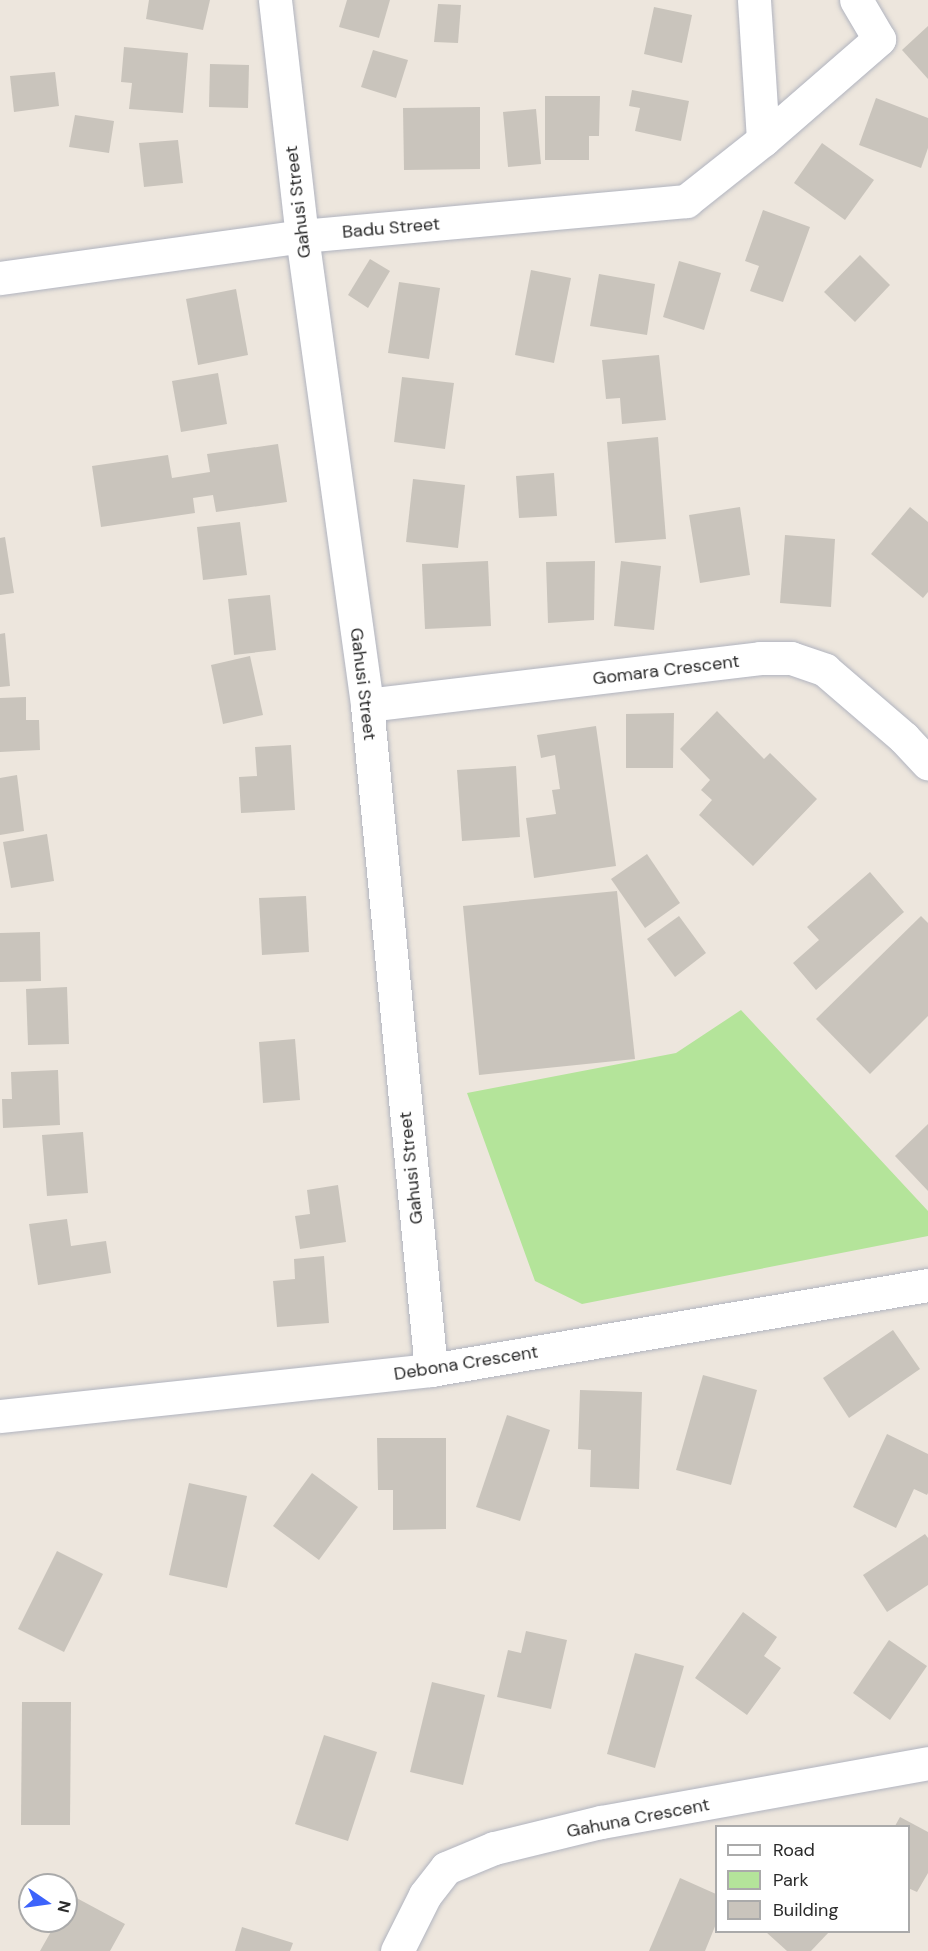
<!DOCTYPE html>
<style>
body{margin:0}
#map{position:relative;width:928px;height:1951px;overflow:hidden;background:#ede6dd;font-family:"DM Sans",sans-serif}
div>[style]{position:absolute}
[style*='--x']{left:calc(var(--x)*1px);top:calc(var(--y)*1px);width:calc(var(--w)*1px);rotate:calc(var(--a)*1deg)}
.green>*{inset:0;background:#b4e49a}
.building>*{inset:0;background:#c9c4bc}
.roads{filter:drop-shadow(0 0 2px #b1b4bf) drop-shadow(0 0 2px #b1b4bf)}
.minor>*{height:33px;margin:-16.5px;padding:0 16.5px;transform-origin:16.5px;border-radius:16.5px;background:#fff}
span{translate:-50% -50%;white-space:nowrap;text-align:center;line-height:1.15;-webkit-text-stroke:6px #fff;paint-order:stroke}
.street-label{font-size:18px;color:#2b2b2b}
.legend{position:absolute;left:715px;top:1825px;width:195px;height:108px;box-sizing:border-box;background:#fff;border:2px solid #aaa;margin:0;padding:8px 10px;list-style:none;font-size:18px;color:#2b2b2b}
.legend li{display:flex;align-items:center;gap:12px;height:30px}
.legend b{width:30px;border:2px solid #aaa}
.north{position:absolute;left:18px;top:1873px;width:60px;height:60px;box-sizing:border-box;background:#fff;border:2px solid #aaa;border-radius:50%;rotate:103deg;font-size:16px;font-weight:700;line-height:24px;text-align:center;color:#2b2b2b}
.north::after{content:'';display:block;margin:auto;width:21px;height:27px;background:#3d63fb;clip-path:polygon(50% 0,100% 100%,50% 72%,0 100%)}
</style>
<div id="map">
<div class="green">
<i style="clip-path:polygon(741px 1010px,928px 1211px,928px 1236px,582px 1304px,535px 1281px,467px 1093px,676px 1053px)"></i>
</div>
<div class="building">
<i style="clip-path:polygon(149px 0,210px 0,203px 30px,146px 19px)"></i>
<i style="clip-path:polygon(347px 0,390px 0,379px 38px,339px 27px)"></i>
<i style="clip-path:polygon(438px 4px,461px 5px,458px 43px,434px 42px)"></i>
<i style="clip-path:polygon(654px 7px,692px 15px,682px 63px,644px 54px)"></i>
<i style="clip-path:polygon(928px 26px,928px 79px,902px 50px)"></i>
<i style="clip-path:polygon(124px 47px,188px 53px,183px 113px,129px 109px,132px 83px,121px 82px)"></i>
<i style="clip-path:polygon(373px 50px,408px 60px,396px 98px,361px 87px)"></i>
<i style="clip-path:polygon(210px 64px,249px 65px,248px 108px,209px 107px)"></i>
<i style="clip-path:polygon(55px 72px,59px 106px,14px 112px,10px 76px)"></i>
<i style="clip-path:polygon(632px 90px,689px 101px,681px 141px,635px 131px,640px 108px,629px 106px)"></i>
<i style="clip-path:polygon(545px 96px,600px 96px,599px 136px,589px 136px,589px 160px,545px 160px)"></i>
<i style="clip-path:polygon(876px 98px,928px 118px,928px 148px,921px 168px,859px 145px)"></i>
<i style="clip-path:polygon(480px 107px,480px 169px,404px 170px,403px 108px)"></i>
<i style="clip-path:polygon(536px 109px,541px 164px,508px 167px,503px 112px)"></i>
<i style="clip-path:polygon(75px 115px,114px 121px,109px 153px,69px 147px)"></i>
<i style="clip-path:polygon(178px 140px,183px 183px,144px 187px,139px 143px)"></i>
<i style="clip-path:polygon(822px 143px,874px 180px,845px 220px,794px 183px)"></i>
<i style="clip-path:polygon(763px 210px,810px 227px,783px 302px,750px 291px,759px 266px,745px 261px)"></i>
<i style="clip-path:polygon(860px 255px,890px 285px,855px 322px,824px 292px)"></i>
<i style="clip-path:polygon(370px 259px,390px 271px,368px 308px,348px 295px)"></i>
<i style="clip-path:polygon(679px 261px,721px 273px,704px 330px,663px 317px)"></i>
<i style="clip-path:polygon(531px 270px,571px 278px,554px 363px,515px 355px)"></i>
<i style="clip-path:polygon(599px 274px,655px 284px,647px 335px,590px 326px)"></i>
<i style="clip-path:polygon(399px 282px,440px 288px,429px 359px,388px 353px)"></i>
<i style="clip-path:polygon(236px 289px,248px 355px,198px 365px,186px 299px)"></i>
<i style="clip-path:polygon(659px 355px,666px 420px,622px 424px,620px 398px,606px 399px,602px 360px)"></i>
<i style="clip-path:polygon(218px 373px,227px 424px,181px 432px,172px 381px)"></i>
<i style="clip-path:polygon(402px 377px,454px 383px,445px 449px,394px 442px)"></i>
<i style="clip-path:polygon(658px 437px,666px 539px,615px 543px,607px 442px)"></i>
<i style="clip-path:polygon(278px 444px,287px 502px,216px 512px,213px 495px,193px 498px,195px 513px,101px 527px,92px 466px,168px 455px,172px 478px,210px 472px,207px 454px)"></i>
<i style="clip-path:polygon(554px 473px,557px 516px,519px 518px,516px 476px)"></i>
<i style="clip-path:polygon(413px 479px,465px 485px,458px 548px,406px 542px)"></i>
<i style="clip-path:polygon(740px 507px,750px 575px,700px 583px,689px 515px)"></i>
<i style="clip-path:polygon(910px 507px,928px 522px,928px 592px,923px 598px,871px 554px)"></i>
<i style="clip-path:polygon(240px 522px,247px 575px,203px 580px,197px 527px)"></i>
<i style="clip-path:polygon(785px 535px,835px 539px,831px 607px,780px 603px)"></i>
<i style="clip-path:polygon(5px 537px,14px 593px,0 595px,0 538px)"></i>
<i style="clip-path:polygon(488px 561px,491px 626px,425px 629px,422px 564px)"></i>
<i style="clip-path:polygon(595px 561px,594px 620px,548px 623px,546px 562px)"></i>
<i style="clip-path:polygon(621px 561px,661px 566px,654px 630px,614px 626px)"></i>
<i style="clip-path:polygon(270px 595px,276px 650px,234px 655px,228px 599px)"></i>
<i style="clip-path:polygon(5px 633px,10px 686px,0 687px,0 634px)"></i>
<i style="clip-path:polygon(250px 656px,263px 715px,223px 724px,211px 665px)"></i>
<i style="clip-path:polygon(26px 697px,26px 720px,39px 720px,40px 750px,0 752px,0 698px)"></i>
<i style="clip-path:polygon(717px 711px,764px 759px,770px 753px,817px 799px,753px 866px,699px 815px,712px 800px,701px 790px,710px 780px,680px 749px)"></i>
<i style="clip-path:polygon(674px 713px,673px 768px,626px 768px,626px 714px)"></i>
<i style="clip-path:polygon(596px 726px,616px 866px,534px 878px,526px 818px,556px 814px,552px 790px,560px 789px,555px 755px,541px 758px,537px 735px)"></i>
<i style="clip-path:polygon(291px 745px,295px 810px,241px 813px,239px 777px,257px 776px,255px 747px)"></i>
<i style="clip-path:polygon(516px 766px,520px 837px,462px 841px,457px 770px)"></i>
<i style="clip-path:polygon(17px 775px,24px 831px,0 835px,0 778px)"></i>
<i style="clip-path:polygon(47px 834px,54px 881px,11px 888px,3px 842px)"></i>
<i style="clip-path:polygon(647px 854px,680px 903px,645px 928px,611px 879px)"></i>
<i style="clip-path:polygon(870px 872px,904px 912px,816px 990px,793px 963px,819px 940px,807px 927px)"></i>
<i style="clip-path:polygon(617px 891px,635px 1059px,479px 1075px,463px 906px)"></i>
<i style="clip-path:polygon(306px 896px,309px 952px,262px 955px,259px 898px)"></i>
<i style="clip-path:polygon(679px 916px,706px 953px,675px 977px,647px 939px)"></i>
<i style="clip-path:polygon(921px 916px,928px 923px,928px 1016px,870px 1074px,816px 1019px)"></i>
<i style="clip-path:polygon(40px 932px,41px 981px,0 982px,0 933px)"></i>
<i style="clip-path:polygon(67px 987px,69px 1044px,28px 1045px,26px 989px)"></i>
<i style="clip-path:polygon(295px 1039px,300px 1100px,263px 1103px,259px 1042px)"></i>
<i style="clip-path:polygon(58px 1070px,60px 1125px,3px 1128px,2px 1099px,12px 1099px,11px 1072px)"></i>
<i style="clip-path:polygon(928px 1124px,928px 1191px,895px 1156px)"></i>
<i style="clip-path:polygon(83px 1132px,88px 1193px,47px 1196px,42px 1135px)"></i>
<i style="clip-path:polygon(338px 1185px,346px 1242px,300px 1249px,295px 1216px,310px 1214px,307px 1190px)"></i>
<i style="clip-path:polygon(67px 1219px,71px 1246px,106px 1241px,111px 1273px,38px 1285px,29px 1224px)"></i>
<i style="clip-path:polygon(324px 1256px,329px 1323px,277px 1327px,273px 1281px,295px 1279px,294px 1259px)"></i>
<i style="clip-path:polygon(893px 1330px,920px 1369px,849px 1418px,823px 1378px)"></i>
<i style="clip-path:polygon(703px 1375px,757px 1390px,731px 1485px,676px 1470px)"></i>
<i style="clip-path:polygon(580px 1390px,642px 1392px,639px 1489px,590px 1487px,591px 1450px,578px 1449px)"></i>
<i style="clip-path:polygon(507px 1415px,550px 1430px,520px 1521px,476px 1507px)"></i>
<i style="clip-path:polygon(887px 1434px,928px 1454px,928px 1493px,927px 1495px,914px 1489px,896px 1528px,853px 1507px)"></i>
<i style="clip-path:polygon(377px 1438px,446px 1438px,446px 1529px,393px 1530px,393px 1490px,378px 1490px)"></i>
<i style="clip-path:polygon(312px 1473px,358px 1507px,319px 1560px,273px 1526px)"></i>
<i style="clip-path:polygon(189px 1483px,247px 1496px,227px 1588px,169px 1575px)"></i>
<i style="clip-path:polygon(925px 1534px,928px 1538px,928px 1585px,887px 1612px,863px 1575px)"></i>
<i style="clip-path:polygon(57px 1551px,103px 1574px,64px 1652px,18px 1629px)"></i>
<i style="clip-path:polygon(743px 1612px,777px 1637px,764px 1656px,781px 1668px,747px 1715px,695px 1678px)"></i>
<i style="clip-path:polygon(526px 1631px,567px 1640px,551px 1709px,497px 1697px,508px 1650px,521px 1653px)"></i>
<i style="clip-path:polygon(889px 1640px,927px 1666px,890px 1720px,853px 1693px)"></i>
<i style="clip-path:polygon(635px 1653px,684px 1666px,655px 1768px,607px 1754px)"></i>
<i style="clip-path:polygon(432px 1682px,485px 1695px,463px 1785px,410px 1772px)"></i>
<i style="clip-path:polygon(22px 1702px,71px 1702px,70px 1825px,21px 1825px)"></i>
<i style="clip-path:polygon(324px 1735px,377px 1752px,348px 1841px,295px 1824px)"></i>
<i style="clip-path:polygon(900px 1817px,928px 1832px,928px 1873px,917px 1892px,908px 1888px,908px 1826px,895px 1826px)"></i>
<i style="clip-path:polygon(680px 1878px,716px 1894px,716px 1924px,705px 1951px,649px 1951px)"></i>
<i style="clip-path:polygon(71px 1895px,125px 1924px,110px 1951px,40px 1951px,57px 1921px,66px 1921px,66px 1904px)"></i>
<i style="clip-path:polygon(242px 1927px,293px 1943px,290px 1951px,235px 1951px)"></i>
<i style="clip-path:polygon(766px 1932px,829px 1932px,811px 1951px,787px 1951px)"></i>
</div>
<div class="roads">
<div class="minor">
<i style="--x:275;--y:0;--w:238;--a:83.5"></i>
<i style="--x:302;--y:236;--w:473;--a:82.1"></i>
<i style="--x:367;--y:705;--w:668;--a:84.5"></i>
<i style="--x:754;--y:0;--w:140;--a:86.3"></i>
<i style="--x:0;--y:278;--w:305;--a:-7.9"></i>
<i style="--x:302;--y:236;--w:386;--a:-5.2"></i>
<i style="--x:686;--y:201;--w:98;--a:-38.4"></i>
<i style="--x:763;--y:140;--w:154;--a:-41"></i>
<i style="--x:879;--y:39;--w:45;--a:-120.5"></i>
<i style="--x:367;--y:705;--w:396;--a:-6.8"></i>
<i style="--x:760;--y:658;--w:31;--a:0"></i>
<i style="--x:791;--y:658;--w:36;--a:19"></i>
<i style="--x:825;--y:670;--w:104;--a:40.7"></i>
<i style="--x:904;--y:738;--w:35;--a:47"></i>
<i style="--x:0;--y:1416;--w:433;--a:-6.1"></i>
<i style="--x:431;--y:1370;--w:504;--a:-9.71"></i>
<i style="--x:397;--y:1951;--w:63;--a:-63.4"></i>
<i style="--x:425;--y:1895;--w:34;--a:-52"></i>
<i style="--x:446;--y:1868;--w:52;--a:-22.6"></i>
<i style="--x:494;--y:1848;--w:110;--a:-13.7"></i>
<i style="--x:601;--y:1822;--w:332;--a:-10.2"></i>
</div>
</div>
<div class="street-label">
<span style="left:298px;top:202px;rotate:-97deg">Gahusi Street</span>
<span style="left:391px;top:228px;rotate:-5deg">Badu Street</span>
<span style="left:666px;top:670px;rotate:-7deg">Gomara Crescent</span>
<span style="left:363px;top:684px;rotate:83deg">Gahusi Street</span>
<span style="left:411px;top:1168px;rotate:-96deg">Gahusi Street</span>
<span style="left:466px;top:1363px;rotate:-9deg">Debona Crescent</span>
<span style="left:638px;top:1818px;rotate:-11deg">Gahuna Crescent</span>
</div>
<ul class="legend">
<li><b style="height:8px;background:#fff"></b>Road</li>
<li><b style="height:16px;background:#b4e49a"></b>Park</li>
<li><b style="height:16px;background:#c9c4bc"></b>Building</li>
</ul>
<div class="north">N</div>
</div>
